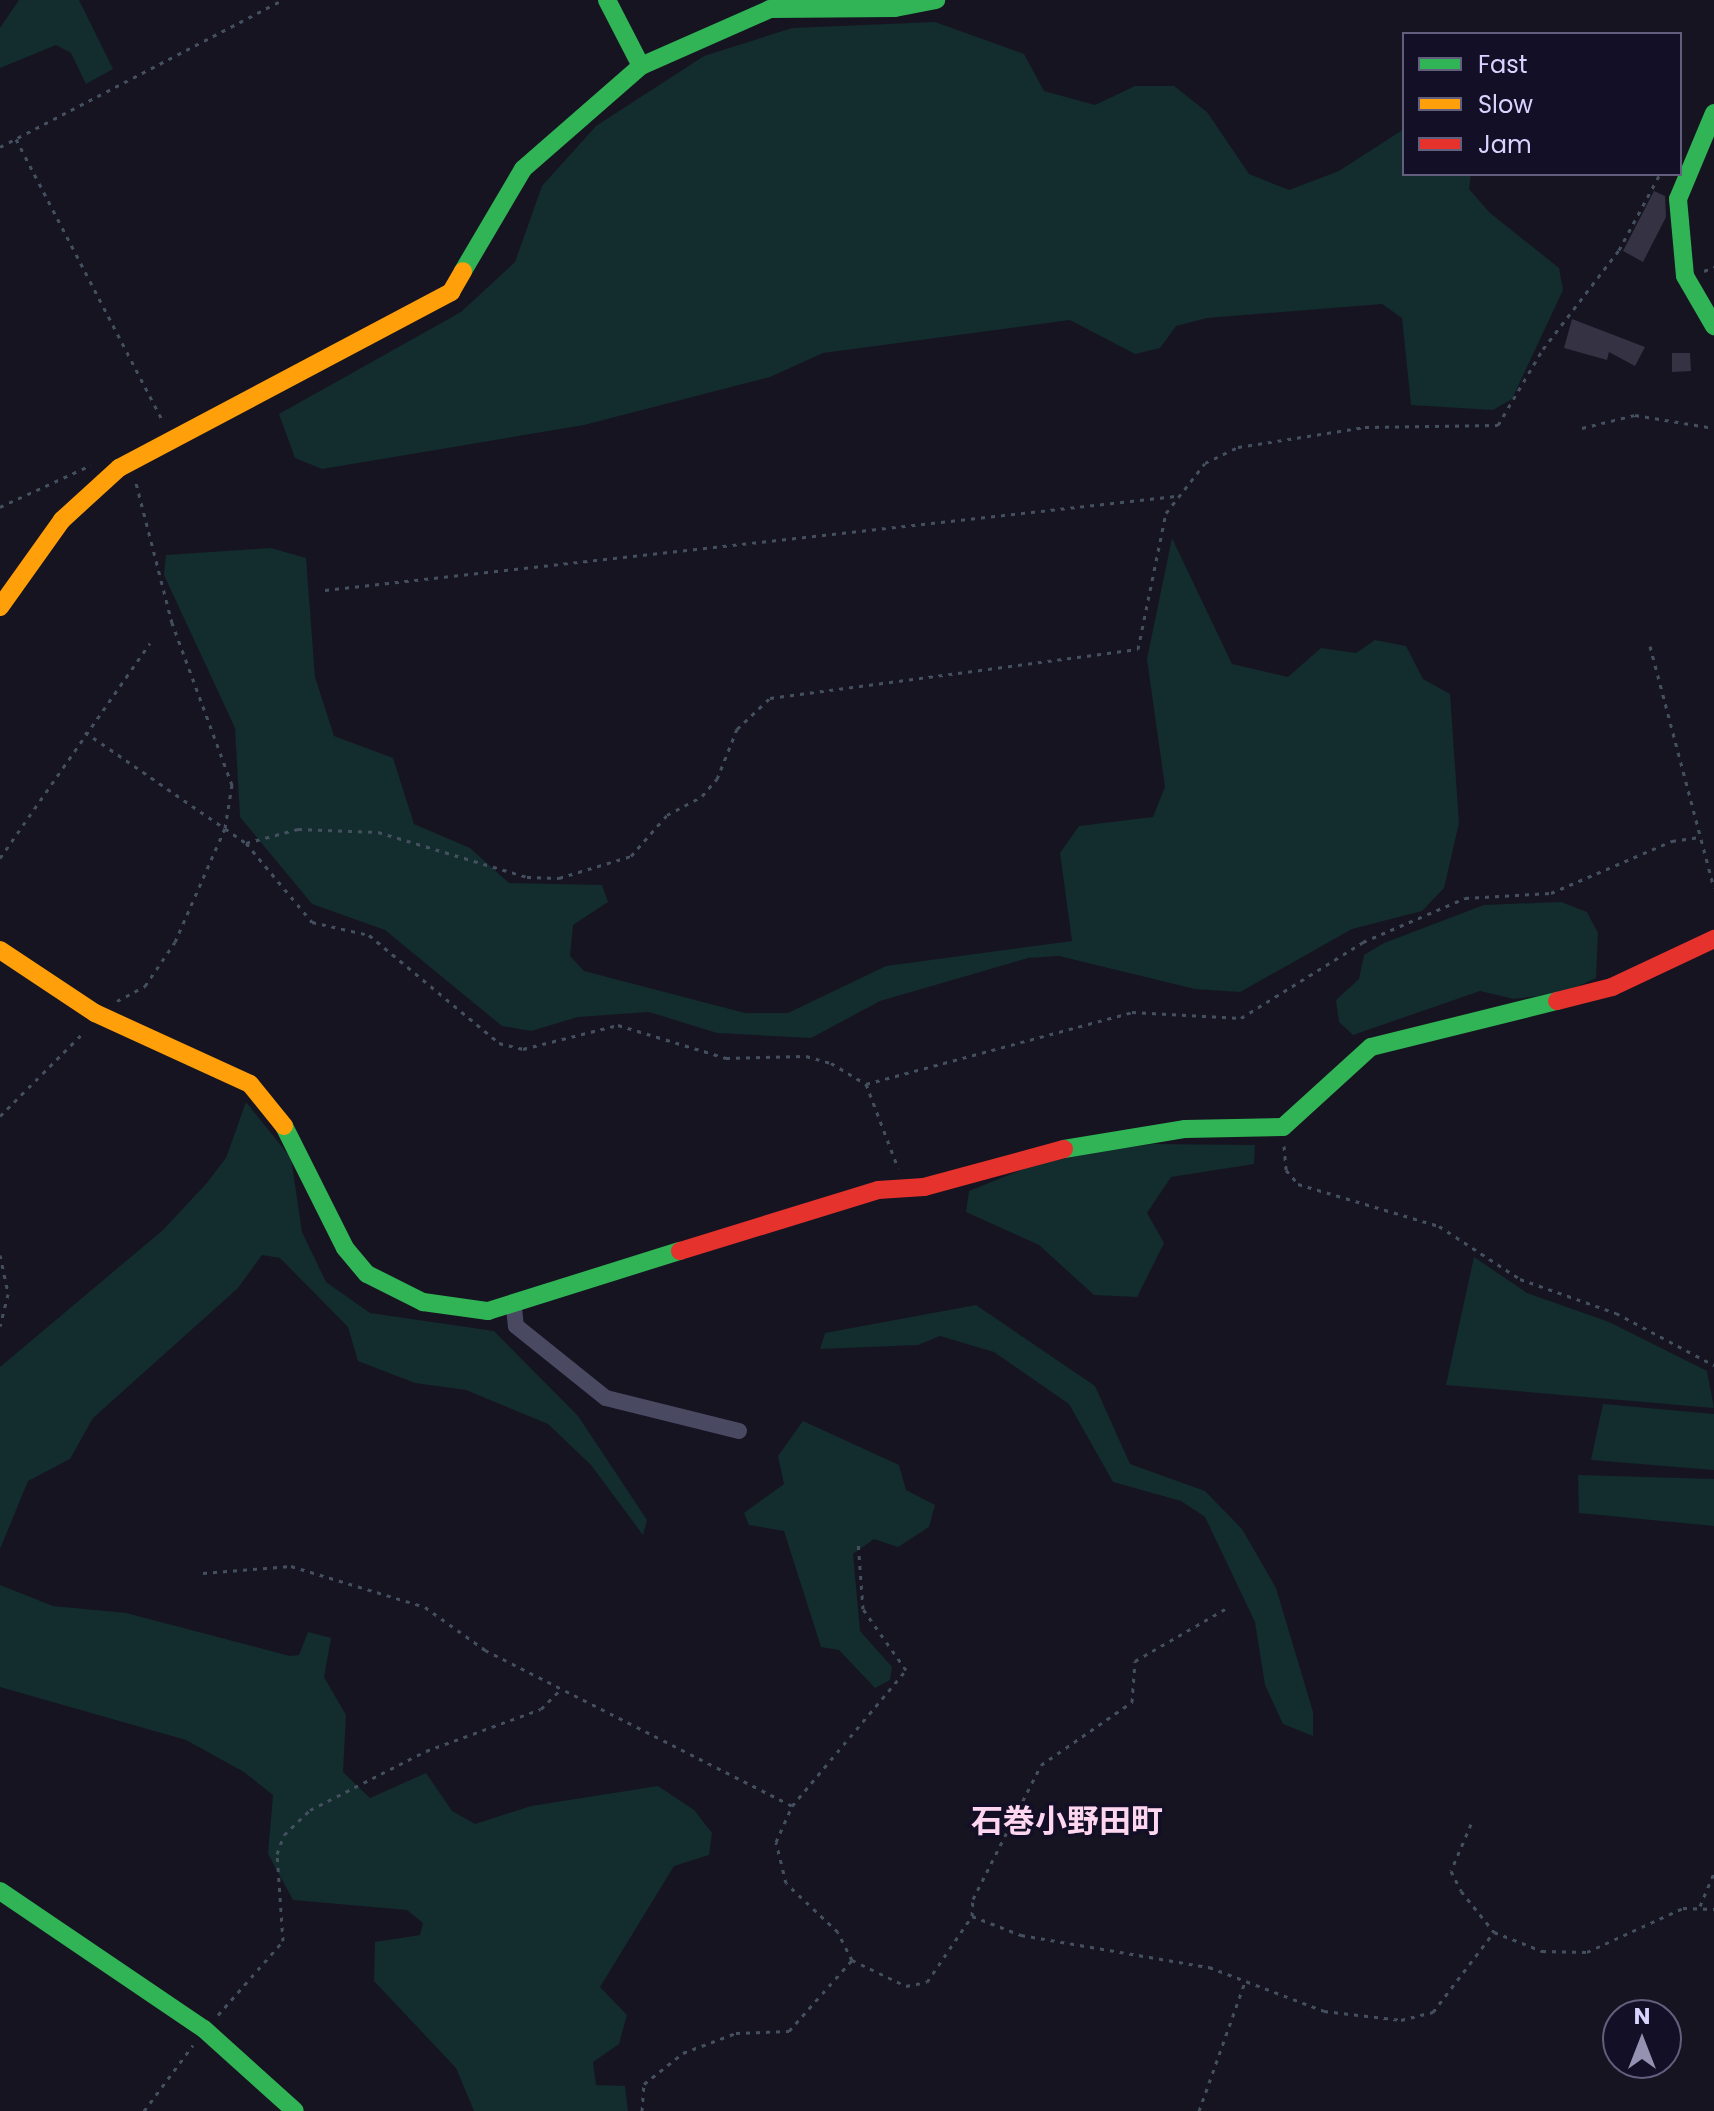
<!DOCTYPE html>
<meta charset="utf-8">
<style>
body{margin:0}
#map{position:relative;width:1714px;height:2111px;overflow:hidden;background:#161421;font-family:Poppins,"Noto Sans JP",sans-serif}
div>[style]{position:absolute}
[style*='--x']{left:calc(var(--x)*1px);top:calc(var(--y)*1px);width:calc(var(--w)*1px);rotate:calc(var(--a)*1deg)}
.green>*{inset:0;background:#132c2d}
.building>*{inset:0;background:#343243}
.path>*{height:3px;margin-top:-1.5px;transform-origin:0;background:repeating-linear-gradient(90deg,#44505f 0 4px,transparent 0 10px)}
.street>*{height:16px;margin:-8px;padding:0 8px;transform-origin:8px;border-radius:8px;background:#4a4962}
.fast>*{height:18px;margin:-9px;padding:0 9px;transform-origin:9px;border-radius:9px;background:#30b455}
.slow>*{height:18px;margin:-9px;padding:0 9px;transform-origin:9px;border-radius:9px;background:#ff9f0a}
.jam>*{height:18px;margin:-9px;padding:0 9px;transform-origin:9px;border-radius:9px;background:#e5322d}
span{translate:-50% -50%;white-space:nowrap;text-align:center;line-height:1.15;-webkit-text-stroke:7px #130f26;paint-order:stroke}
.quarter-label{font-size:32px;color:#ffd6f0;font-weight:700}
.legend{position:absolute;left:1402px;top:32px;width:280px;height:144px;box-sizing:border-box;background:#130f26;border:2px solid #625e7d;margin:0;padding:10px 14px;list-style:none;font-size:24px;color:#d9d4ff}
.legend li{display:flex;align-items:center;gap:16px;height:40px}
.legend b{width:40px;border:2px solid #625e7d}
.north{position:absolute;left:1602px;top:1999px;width:80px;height:80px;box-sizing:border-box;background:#130f26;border:2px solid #625e7d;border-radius:50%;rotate:0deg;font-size:22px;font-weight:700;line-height:32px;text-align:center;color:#d9d4ff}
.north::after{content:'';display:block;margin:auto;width:28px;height:36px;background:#9591b1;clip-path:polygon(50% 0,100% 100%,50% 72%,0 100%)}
</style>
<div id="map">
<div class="green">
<i style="clip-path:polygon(19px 0,79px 0,113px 69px,86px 84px,71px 53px,56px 45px,0 68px,0 28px)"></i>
<i style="clip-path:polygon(935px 22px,1024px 54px,1044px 91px,1095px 105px,1135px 86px,1174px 86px,1207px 112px,1249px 174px,1289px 190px,1339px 171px,1404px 129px,1404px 174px,1471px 174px,1469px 189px,1490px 213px,1559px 268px,1563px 290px,1512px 399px,1493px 410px,1411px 405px,1402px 318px,1382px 304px,1207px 318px,1176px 326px,1160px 348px,1135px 354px,1070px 320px,823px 353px,770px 377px,584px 425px,322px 469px,295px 458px,279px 414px,461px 312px,515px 262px,542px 186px,596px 126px,704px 56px,792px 28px)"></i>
<i style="clip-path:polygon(1172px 538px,1232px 664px,1288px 677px,1321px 648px,1356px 653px,1375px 640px,1406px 646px,1423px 679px,1450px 694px,1459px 823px,1444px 888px,1422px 911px,1352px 929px,1240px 992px,1195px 989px,1059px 956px,1028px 958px,880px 1001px,811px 1038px,717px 1033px,649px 1012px,578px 1017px,531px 1031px,502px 1026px,385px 930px,312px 904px,240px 817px,235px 728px,164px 575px,166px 555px,271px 548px,306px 558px,315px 677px,334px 736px,393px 758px,414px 824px,470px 848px,509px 883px,602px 885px,608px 902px,573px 925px,570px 956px,584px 971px,745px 1013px,788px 1013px,886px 966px,1072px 941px,1060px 853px,1079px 826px,1153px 817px,1165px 787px,1147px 659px)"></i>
<i style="clip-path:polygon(1561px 902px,1587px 912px,1598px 933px,1596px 978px,1563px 993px,1514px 999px,1480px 991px,1353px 1035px,1339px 1022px,1336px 1000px,1359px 979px,1364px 955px,1384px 943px,1484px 905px)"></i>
<i style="clip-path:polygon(246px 1102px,291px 1158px,302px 1232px,326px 1282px,370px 1313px,494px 1331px,578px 1416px,647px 1520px,643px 1535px,591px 1465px,548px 1424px,466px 1390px,415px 1383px,358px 1361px,348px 1327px,280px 1258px,262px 1255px,238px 1288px,93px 1418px,70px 1459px,28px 1481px,0 1549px,0 1367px,163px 1230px,206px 1184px,226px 1158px)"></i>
<i style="clip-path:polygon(1153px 1144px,1255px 1145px,1254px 1164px,1171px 1177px,1147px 1213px,1164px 1243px,1137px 1297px,1094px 1295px,1039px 1245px,966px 1212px,969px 1191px,1051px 1158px)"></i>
<i style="clip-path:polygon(1474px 1257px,1527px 1293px,1609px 1322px,1707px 1371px,1714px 1408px,1446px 1385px)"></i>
<i style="clip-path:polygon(976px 1305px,1095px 1386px,1130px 1464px,1205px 1491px,1242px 1529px,1276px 1588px,1313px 1712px,1313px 1736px,1283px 1724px,1265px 1685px,1255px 1622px,1205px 1517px,1181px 1501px,1113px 1482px,1069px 1404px,994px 1352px,940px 1336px,918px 1345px,820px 1349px,825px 1333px)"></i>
<i style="clip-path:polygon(1603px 1404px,1714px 1414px,1714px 1470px,1591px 1460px)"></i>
<i style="clip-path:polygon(803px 1421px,899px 1465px,906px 1490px,935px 1505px,929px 1527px,898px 1547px,874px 1539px,853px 1554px,860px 1631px,892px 1667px,890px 1680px,875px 1688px,839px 1650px,821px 1647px,784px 1531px,749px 1525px,744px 1513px,784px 1484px,778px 1456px)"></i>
<i style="clip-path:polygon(1578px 1475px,1714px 1479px,1714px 1526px,1579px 1513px)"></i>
<i style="clip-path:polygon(0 1585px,53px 1606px,126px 1613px,290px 1656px,299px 1655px,308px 1632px,331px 1638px,324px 1677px,346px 1715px,343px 1772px,370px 1798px,426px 1773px,452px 1811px,475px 1824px,531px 1806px,658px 1786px,694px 1810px,712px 1833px,709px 1855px,674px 1866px,600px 1987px,627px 2015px,619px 2044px,593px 2062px,596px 2085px,625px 2086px,628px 2111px,474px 2111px,456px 2068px,374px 1981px,375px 1942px,420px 1935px,423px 1923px,407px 1910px,293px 1900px,268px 1854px,273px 1795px,244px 1772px,186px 1740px,0 1687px)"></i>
</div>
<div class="building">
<i style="clip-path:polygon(1654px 191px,1665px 196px,1666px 217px,1643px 262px,1623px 251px)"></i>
<i style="clip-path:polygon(1572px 319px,1645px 347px,1635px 366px,1609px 352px,1607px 360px,1564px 348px)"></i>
<i style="clip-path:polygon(1672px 353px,1690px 353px,1691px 371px,1672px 372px)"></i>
</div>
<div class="path">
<i style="--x:16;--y:139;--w:318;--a:62.5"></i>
<i style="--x:0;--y:147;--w:318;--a:-27.5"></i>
<i style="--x:1704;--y:271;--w:11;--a:-22"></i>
<i style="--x:1582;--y:428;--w:55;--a:-13.8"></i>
<i style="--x:1635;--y:415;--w:80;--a:9.3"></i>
<i style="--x:0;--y:507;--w:100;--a:-24.8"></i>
<i style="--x:325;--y:590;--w:856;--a:-6.3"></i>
<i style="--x:1650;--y:646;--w:250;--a:75.2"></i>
<i style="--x:85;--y:732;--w:196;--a:34.6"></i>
<i style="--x:246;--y:843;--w:103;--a:50.1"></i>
<i style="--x:312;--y:922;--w:58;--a:12.8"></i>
<i style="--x:369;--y:935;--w:169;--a:39.7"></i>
<i style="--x:499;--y:1043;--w:25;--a:14"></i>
<i style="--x:523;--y:1049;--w:98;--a:-14.2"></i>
<i style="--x:618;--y:1025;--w:113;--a:17"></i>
<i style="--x:726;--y:1058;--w:80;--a:-1.4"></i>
<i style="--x:806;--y:1056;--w:26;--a:16"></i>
<i style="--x:831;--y:1063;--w:41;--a:31"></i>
<i style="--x:866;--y:1084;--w:90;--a:69.1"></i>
<i style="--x:246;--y:843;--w:54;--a:-15.1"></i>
<i style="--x:298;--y:829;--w:80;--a:2.1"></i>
<i style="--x:378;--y:832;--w:156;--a:16.8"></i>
<i style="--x:527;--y:877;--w:32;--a:2"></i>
<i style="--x:559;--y:878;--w:75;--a:-17"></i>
<i style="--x:631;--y:856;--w:55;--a:-48.7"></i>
<i style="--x:667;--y:815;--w:40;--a:-28"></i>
<i style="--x:702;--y:796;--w:23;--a:-49"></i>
<i style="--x:717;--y:779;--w:54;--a:-68.2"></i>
<i style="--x:737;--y:729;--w:45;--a:-43.2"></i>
<i style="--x:770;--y:698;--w:371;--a:-7.6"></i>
<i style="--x:1138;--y:649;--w:139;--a:-78.4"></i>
<i style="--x:1166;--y:513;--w:63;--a:-52"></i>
<i style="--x:1205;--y:463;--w:37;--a:-26"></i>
<i style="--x:1238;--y:447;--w:129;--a:-8.9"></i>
<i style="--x:1365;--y:427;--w:133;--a:-0.9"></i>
<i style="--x:1498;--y:425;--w:88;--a:-59.4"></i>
<i style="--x:1543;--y:349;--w:125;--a:-52.5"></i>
<i style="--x:1619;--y:250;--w:86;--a:-61.7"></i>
<i style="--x:0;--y:858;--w:262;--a:-55.1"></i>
<i style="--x:117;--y:1001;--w:32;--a:-28"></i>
<i style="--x:145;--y:986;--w:53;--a:-55.7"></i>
<i style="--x:175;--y:942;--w:124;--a:-66.3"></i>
<i style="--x:225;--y:828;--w:44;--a:-80.8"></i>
<i style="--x:232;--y:785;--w:173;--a:-110.3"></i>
<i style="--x:172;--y:623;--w:145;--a:-104.4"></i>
<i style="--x:866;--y:1084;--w:276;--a:-15.1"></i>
<i style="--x:1132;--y:1012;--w:109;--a:3.2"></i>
<i style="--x:1241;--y:1018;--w:144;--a:-31.9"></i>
<i style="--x:1363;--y:942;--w:111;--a:-23.3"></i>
<i style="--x:1465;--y:898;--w:86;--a:-3.3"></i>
<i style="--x:1551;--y:893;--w:132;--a:-23.3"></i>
<i style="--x:1672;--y:841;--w:28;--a:-8"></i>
<i style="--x:0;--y:1116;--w:119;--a:-45"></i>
<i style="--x:1284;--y:1146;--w:24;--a:85"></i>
<i style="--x:1286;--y:1170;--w:18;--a:49"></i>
<i style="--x:1298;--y:1184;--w:147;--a:16.6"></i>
<i style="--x:1439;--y:1226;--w:97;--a:33.2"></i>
<i style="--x:1520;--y:1279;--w:102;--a:19.5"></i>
<i style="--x:1616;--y:1313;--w:111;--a:28"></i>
<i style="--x:0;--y:1255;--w:40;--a:78"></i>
<i style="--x:8;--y:1294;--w:33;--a:104"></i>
<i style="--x:203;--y:1573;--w:88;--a:-4.5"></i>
<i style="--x:291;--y:1566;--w:140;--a:17"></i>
<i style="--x:425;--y:1607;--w:74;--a:35.6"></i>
<i style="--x:485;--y:1650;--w:344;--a:26.9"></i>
<i style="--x:1471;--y:1824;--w:51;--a:113.1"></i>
<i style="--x:1451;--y:1871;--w:22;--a:63"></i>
<i style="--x:1461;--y:1891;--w:53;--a:51.2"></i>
<i style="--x:1494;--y:1932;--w:52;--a:21.6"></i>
<i style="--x:1542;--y:1951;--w:45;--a:1.3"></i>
<i style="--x:1587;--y:1952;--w:106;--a:-24.6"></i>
<i style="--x:1683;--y:1908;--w:31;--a:2"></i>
<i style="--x:1700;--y:1906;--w:36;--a:-67"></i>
<i style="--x:972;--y:1916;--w:53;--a:21.2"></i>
<i style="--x:1021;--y:1935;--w:191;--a:9.7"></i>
<i style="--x:1209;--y:1967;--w:123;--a:20.9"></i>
<i style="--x:1324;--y:2011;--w:78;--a:6.7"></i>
<i style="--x:1401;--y:2020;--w:33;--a:-14"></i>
<i style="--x:1433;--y:2012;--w:101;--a:-52.7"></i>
<i style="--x:852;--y:1960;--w:31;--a:-117"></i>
<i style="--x:838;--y:1932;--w:71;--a:-136.7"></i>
<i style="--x:786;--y:1883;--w:42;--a:-103.7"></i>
<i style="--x:776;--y:1842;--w:39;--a:-66"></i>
<i style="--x:792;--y:1806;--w:177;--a:-50"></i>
<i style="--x:906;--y:1670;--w:75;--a:-125.2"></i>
<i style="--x:863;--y:1609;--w:68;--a:-94.2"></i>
<i style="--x:218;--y:2015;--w:98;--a:-48.7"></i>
<i style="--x:283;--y:1941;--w:87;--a:-93.9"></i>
<i style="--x:277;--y:1854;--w:20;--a:-70"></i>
<i style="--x:284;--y:1835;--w:36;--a:-44"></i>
<i style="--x:310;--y:1810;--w:130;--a:-27"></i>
<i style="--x:426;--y:1751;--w:122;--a:-20.1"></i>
<i style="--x:541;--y:1709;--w:28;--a:-45"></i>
<i style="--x:144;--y:2111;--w:82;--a:-53.4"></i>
<i style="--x:642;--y:2111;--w:27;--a:-86"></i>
<i style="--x:644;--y:2084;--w:50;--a:-38.5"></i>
<i style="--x:683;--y:2053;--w:57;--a:-20.7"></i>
<i style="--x:736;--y:2033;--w:53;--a:-2.2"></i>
<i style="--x:789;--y:2031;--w:95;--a:-48.4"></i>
<i style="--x:852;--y:1960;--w:60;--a:25.7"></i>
<i style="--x:906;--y:1986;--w:21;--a:-11"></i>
<i style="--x:927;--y:1982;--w:80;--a:-55.7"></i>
<i style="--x:972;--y:1916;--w:17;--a:-87"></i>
<i style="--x:973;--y:1899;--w:150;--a:-63.1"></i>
<i style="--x:1041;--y:1765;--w:111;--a:-34.7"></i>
<i style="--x:1132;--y:1702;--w:41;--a:-85.8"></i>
<i style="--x:1135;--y:1661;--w:104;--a:-30"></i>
<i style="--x:1199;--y:2111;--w:140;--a:-70.4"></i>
</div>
<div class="street">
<i style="--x:514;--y:1308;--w:18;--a:84"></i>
<i style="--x:516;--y:1326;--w:115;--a:38.7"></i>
<i style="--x:606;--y:1398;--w:137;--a:13.9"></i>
</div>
<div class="fast">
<i style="--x:607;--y:0;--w:74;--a:62.7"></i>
<i style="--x:1714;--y:113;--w:93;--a:112.7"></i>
<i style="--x:1678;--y:199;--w:77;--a:84.8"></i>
<i style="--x:1685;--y:276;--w:58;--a:59.9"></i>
<i style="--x:463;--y:271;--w:118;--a:-59.5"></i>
<i style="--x:523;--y:169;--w:157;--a:-41.1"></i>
<i style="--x:641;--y:66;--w:141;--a:-23.8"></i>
<i style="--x:770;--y:9;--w:125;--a:-0.5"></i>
<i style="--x:895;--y:8;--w:42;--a:-11"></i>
<i style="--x:284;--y:1126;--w:136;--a:63.4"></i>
<i style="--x:345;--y:1248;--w:34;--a:50"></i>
<i style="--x:367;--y:1274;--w:63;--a:26.6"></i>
<i style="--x:423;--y:1302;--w:66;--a:7.9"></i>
<i style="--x:488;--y:1311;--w:201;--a:-17.4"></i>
<i style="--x:1064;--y:1149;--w:123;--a:-9.4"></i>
<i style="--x:1185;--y:1129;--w:98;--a:-1.2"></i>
<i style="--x:1283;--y:1127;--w:119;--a:-42.3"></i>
<i style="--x:1371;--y:1047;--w:192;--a:-13.9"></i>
<i style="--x:0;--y:1891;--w:246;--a:34.1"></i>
<i style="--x:204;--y:2029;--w:122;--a:42"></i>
</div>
<div class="slow">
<i style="--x:0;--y:607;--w:107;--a:-54.5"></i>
<i style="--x:62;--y:520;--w:77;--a:-42.4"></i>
<i style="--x:119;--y:468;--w:376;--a:-27.9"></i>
<i style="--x:451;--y:292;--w:24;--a:-60"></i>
<i style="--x:0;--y:950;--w:114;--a:33.6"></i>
<i style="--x:95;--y:1013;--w:170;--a:24.6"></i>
<i style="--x:250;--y:1084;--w:54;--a:51"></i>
</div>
<div class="jam">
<i style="--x:1557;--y:1001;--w:57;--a:-14.3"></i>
<i style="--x:1612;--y:987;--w:113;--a:-25.2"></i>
<i style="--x:680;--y:1251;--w:207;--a:-17.1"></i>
<i style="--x:878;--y:1190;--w:46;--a:-3.7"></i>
<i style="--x:924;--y:1187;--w:145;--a:-15.2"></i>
</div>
<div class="quarter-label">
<span style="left:1067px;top:1821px">石巻小野田町</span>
</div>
<ul class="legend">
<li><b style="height:10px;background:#30b455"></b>Fast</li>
<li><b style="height:10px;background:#ff9f0a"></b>Slow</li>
<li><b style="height:10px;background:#e5322d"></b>Jam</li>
</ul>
<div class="north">N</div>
</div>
